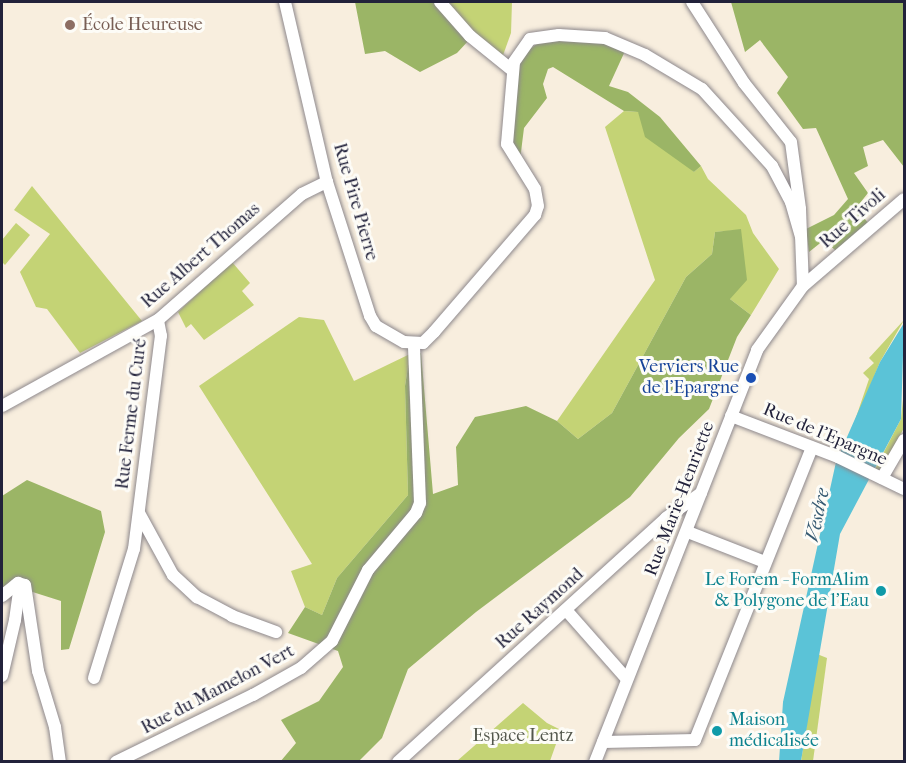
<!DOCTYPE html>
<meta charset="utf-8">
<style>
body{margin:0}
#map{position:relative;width:906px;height:763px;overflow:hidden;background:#f8eede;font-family:"IM FELL French Canon",serif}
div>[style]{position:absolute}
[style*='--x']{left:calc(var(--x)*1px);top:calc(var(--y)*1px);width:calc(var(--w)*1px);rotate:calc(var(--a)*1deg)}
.green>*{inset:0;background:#c4d375}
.forest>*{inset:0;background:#9bb566}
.water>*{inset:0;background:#5bc3d7}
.roads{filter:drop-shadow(0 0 2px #8d888c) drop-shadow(0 0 2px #8d888c)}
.minor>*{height:12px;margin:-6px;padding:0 6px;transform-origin:6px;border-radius:6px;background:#fff}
.dots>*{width:16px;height:16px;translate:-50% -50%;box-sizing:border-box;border:3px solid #fdfcf7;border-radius:50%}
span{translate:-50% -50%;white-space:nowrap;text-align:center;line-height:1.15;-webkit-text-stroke:6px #fdfcf7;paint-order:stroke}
.education-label{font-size:18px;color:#785e54}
.left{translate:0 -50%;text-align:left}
.street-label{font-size:18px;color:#22223b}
.transit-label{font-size:18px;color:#164399}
.right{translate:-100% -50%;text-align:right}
.culture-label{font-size:18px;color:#0d838f}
.park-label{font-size:18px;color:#53574c}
.water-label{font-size:20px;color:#365a72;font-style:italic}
.frame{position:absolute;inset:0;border:3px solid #22223b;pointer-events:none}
</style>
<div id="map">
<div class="green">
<i style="clip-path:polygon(445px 2px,512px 2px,511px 33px,502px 58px,483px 43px)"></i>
<i style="clip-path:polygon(624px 111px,638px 112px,694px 172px,701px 166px,708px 179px,746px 215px,753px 233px,779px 269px,751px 315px,730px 299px,741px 230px,715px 232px,712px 254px,686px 277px,612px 413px,578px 439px,557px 421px,655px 280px,605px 127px)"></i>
<i style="clip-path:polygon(32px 186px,142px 321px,80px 353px,47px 309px,36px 307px,20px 272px,50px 234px,14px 210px)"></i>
<i style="clip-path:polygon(16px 223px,30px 235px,5px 265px,2px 262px,2px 240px)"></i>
<i style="clip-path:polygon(232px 262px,250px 283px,242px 291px,254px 305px,204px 340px,191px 324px,186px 328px,178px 312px)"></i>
<i style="clip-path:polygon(299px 317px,324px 320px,354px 381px,410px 354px,405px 386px,408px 495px,337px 578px,322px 615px,305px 607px,291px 571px,312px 564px,199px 386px)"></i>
<i style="clip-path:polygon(904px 320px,880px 362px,850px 435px,869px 379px,863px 373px,874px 363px,869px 358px)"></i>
<i style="clip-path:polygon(904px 389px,904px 428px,880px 471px,875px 469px,901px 419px)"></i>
<i style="clip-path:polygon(817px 654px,827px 658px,813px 761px,801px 762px)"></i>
<i style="clip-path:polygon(523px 703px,547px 723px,561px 730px,550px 761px,457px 761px)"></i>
</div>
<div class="forest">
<i style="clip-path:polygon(355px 2px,437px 2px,470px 39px,457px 53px,420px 72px,385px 51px,365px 54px)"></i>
<i style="clip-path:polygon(731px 2px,904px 2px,904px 167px,883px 140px,863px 147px,868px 166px,854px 173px,868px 193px,856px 208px,869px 224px,836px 251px,824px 240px,809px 252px,806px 229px,834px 215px,848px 199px,816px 128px,803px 129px,777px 93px,788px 77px,760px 40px,745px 52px)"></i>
<i style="clip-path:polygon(541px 41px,601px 41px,625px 51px,609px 86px,628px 92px,660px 117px,701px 166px,694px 172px,645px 137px,638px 112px,624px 111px,553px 67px,548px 69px,543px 84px,547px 98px,524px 128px,520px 160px,510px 142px,518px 67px,527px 51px)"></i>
<i style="clip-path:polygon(741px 229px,747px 280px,730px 299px,751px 315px,737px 337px,709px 409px,679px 438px,630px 497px,476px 612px,408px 669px,382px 738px,359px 761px,280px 762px,296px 743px,281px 720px,319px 701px,343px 667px,338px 651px,288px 633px,305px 607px,322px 615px,337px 578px,408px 495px,405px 386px,410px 354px,421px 353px,433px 494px,458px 485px,456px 447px,475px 417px,526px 406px,557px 421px,578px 439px,612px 413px,686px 277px,712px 254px,715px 232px)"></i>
<i style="clip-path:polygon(27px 480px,101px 511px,105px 532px,69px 649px,61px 650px,61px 601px,20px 588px,2px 603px,2px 496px)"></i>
</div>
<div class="water">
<i style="clip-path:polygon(904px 323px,901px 419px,840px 534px,801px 761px,779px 762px,783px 702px,836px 462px,880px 362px)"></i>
</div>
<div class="roads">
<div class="minor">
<i style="--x:285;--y:2;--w:185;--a:76.9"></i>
<i style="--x:327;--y:182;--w:141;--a:72.2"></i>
<i style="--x:370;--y:316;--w:12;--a:59"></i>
<i style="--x:376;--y:326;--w:32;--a:30"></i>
<i style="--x:404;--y:342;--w:19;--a:3"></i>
<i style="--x:423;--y:343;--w:16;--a:-45"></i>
<i style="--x:434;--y:332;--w:155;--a:-49.2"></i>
<i style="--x:535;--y:215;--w:9;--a:-72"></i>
<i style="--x:538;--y:206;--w:17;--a:-100"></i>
<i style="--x:535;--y:189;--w:53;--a:-121.9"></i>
<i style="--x:507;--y:144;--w:82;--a:-85.1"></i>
<i style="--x:514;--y:62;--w:28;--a:-55"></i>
<i style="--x:530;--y:39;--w:29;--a:-8"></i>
<i style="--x:559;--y:35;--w:46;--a:3.7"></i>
<i style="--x:605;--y:38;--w:43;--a:23"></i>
<i style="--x:645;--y:55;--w:66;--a:30.8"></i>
<i style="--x:702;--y:89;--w:104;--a:47.7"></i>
<i style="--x:772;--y:166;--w:41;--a:62.2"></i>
<i style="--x:791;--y:202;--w:36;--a:74"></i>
<i style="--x:440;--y:2;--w:45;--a:48.6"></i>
<i style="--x:470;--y:36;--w:55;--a:39.1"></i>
<i style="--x:692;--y:2;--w:96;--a:57.3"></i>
<i style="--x:744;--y:83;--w:75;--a:51.5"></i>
<i style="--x:791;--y:142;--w:68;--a:82.3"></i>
<i style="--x:800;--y:209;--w:77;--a:87.8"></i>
<i style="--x:2;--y:406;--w:178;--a:-28.9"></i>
<i style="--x:158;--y:320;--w:191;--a:-41.2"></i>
<i style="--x:302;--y:194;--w:28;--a:-26"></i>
<i style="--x:731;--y:416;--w:115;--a:21"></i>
<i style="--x:838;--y:457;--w:73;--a:25.9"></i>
<i style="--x:882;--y:478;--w:44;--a:-59.9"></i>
<i style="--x:139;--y:513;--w:71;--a:61.3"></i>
<i style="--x:173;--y:575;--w:33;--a:43"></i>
<i style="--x:197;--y:597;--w:40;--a:28"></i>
<i style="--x:232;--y:616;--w:47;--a:20"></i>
<i style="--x:688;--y:532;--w:83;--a:21.3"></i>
<i style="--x:2;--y:596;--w:21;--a:-39"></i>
<i style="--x:18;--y:583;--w:7;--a:16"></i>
<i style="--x:25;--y:585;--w:87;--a:81.4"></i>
<i style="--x:38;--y:671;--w:59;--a:73.1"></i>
<i style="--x:55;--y:727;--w:35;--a:82"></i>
<i style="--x:566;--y:610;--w:91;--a:48.6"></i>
<i style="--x:2;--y:676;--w:57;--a:-76.9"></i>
<i style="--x:15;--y:620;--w:29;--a:-82"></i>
<i style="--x:19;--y:591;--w:7;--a:-117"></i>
<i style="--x:94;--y:678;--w:135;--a:-72.8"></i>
<i style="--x:134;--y:549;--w:215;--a:-82.8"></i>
<i style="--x:161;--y:336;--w:16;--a:-101"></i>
<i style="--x:603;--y:742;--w:92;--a:-1.2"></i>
<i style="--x:695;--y:740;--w:315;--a:-68.2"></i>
<i style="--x:116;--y:762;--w:153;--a:-26.1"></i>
<i style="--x:253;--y:695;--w:55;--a:-29.4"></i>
<i style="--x:301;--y:668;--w:41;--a:-41.1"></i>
<i style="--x:332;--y:641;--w:80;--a:-63.1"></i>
<i style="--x:368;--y:570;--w:75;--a:-49.9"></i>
<i style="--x:416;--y:513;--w:11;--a:-68"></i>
<i style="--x:420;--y:503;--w:158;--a:-92.2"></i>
<i style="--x:398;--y:762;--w:362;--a:-42.3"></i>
<i style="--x:666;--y:518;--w:43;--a:-35.5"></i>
<i style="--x:595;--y:762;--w:443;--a:-68.5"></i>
<i style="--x:757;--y:350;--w:79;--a:-54.3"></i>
<i style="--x:803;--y:286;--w:133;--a:-40.7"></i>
</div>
</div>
<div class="dots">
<i style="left:70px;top:25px;background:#8d6e63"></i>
<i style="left:751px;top:378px;background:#1a4fb4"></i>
<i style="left:881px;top:591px;background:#0f9aa8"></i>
<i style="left:717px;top:731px;background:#0f9aa8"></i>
</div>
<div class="education-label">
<span class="left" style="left:82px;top:25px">École Heureuse</span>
</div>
<div class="street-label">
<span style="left:355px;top:202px;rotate:74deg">Rue Pire Pierre</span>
<span style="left:853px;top:219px;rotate:-41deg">Rue Tivoli</span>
<span style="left:201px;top:256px;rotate:-41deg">Rue Albert Thomas</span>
<span style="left:132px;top:414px;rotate:-83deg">Rue Ferme du Curé</span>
<span style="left:825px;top:435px;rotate:23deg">Rue de l'Epargne</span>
<span style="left:680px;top:499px;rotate:-69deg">Rue Marie-Henriette</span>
<span style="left:540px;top:609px;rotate:-42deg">Rue Raymond</span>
<span style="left:218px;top:690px;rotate:-28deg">Rue du Mamelon Vert</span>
</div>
<div class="transit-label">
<span class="right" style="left:739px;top:378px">Verviers Rue<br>de l'Epargne</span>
</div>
<div class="culture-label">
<span class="right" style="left:869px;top:591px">Le Forem - FormAlim<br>&amp; Polygone de l'Eau</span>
<span class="left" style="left:729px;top:731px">Maison<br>médicalisée</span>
</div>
<div class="park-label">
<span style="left:523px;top:736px">Espace Lentz</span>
</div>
<div class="water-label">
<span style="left:817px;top:515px;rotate:-78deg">Vesdre</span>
</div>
<div class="frame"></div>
</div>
